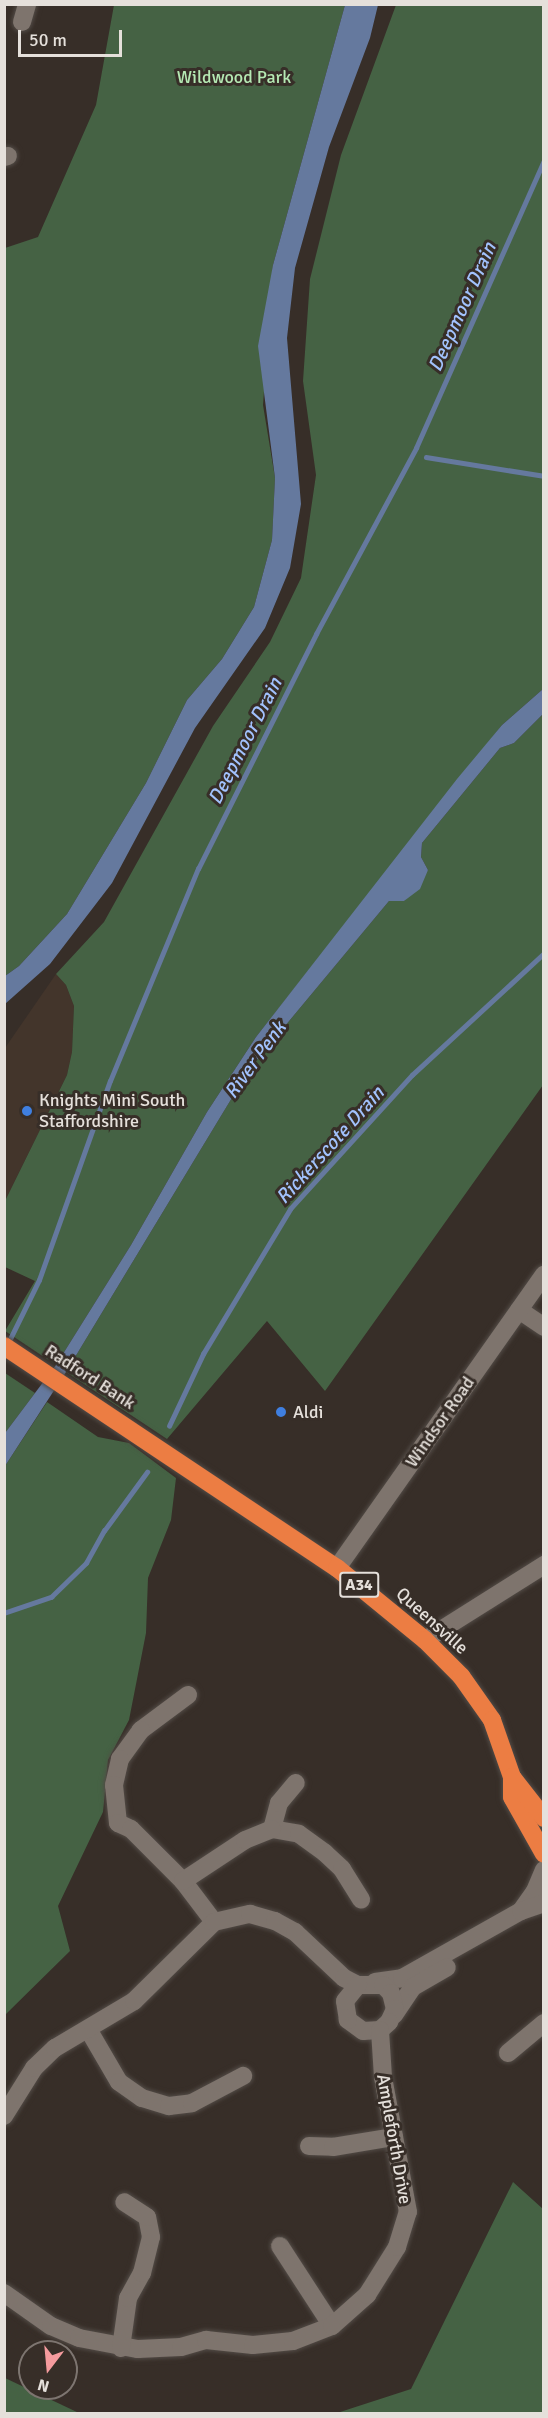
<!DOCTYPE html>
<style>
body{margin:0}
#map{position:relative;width:548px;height:2418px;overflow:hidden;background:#372e28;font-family:Signika,sans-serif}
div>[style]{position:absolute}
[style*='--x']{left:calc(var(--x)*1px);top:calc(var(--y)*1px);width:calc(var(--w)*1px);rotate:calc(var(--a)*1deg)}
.built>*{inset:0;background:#43352b}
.green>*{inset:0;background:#456244}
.water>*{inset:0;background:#65799e}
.stream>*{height:4.5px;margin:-2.25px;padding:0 2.25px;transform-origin:2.25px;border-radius:2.25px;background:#65799e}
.roads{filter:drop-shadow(0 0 2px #524b46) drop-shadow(0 0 2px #524b46)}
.minor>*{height:18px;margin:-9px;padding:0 9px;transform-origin:9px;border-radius:9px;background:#7e746d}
.highway>*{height:18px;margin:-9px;padding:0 9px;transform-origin:9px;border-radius:9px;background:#ec7d43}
.dots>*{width:16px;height:16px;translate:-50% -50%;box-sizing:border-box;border:3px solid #372e28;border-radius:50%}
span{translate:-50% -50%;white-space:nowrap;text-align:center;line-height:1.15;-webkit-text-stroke:6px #372e28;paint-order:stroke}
.shield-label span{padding:2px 4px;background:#372e28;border:2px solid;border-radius:4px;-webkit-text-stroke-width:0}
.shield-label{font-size:16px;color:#e5e0db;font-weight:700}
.park-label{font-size:18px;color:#b5e9b3}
.poi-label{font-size:18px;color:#e5e0db}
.left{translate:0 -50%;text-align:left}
.street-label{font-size:18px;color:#e5e0db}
.water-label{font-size:20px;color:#a2c2fd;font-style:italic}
.frame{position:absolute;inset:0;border:6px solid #e5e0db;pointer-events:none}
.north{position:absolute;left:18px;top:2340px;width:60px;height:60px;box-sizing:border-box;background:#372e28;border:2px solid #7d7570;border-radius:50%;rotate:196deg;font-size:16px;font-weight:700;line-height:24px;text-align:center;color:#e5e0db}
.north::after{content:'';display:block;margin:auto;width:21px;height:27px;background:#f59b9e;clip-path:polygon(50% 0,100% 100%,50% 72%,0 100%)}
.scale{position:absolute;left:18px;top:30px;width:104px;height:27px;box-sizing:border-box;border:3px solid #e5e0db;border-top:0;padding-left:8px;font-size:18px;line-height:21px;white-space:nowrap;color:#e5e0db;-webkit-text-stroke:4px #372e28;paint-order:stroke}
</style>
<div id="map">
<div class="built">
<i style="clip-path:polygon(56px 974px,66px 985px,74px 1006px,72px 1052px,67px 1075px,5px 1201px,5px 1048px)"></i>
</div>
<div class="green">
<i style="clip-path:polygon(114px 5px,345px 5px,273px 265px,263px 405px,275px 478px,272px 540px,254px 607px,222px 659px,187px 700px,146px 783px,67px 914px,19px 966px,5px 976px,5px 248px,38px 237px,96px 105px)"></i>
<i style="clip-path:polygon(396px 5px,543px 5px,543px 689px,502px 725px,256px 1037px,207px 1112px,131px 1245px,56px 1365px,5px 1331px,35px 1281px,5px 1267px,5px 1201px,67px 1075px,72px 1052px,74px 1006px,66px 985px,56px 974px,104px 922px,213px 726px,270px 642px,301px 578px,316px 475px,303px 381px,310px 279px,341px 155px)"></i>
<i style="clip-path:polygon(543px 714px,543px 1085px,325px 1391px,267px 1321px,167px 1439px,66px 1372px,250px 1068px,389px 901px,404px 901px,428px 870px,421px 857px,422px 843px,500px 748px,514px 743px)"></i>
<i style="clip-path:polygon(5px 1373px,35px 1393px,5px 1433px)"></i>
<i style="clip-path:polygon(47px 1402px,98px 1437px,129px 1443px,176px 1478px,171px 1520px,148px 1578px,146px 1633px,129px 1720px,108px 1760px,103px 1812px,58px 1906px,70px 1951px,5px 2015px,5px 1466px)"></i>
<i style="clip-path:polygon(513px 2182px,543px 2209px,543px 2413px,337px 2413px,411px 2389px)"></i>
<i style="clip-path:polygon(4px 2378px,5px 2378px,79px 2413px,5px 2413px)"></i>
</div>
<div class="water">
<i style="clip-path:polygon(345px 5px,378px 5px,370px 38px,329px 147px,295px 268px,287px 338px,301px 504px,290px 568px,265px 628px,195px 728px,112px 883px,50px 964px,5px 1004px,5px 976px,19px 966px,67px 914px,146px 783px,187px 700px,222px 659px,254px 607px,272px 540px,275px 478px,258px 346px,273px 265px)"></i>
<i style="clip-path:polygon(543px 689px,543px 714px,514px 743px,500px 748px,422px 843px,421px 857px,428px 870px,420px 889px,404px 901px,389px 901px,250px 1068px,66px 1372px,5px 1466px,5px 1433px,56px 1365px,131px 1245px,207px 1112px,256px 1037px,457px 779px,502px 725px)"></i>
</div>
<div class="stream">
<i style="--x:426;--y:457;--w:120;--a:9.1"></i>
<i style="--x:8;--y:1343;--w:70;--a:-63.8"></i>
<i style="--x:39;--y:1280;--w:211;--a:-70.4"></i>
<i style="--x:110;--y:1081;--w:230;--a:-67.5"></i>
<i style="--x:198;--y:869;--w:263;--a:-63.3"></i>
<i style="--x:316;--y:634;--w:211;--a:-61.7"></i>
<i style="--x:416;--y:448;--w:314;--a:-66"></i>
<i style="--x:169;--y:1426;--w:80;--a:-64.7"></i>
<i style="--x:203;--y:1354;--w:169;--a:-59"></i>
<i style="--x:290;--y:1209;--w:181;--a:-47.7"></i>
<i style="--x:412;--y:1075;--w:180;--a:-42.7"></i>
<i style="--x:4;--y:1613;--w:50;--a:-18.8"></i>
<i style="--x:51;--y:1597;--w:49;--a:-44.2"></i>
<i style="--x:86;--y:1563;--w:37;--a:-61"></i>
<i style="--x:104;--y:1531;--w:73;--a:-53.9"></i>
</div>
<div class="roads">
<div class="minor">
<i style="--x:22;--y:22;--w:19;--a:-74"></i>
<i style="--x:4;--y:157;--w:4;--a:-14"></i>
<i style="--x:519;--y:1310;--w:30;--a:34"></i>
<i style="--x:337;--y:1568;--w:359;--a:-54.8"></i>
<i style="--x:425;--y:1640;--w:141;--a:-32.2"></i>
<i style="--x:188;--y:1695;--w:59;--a:143.3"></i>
<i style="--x:141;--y:1730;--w:36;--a:126"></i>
<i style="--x:120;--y:1759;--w:27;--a:103"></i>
<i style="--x:114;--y:1785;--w:38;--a:84"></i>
<i style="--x:118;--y:1823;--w:14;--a:25"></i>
<i style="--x:131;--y:1829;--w:74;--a:45"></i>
<i style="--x:183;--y:1881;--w:51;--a:52.9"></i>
<i style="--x:272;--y:1829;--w:27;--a:10"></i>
<i style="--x:299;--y:1834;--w:32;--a:36"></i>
<i style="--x:325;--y:1853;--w:23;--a:43"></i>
<i style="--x:342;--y:1869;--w:36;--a:58"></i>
<i style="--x:272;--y:1829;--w:27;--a:-75"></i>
<i style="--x:279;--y:1803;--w:26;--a:-50"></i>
<i style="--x:183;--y:1881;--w:74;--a:-33.5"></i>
<i style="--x:245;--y:1840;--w:29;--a:-22"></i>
<i style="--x:521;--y:1911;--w:24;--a:-55"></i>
<i style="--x:535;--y:1891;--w:23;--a:-67"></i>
<i style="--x:375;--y:1982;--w:27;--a:-8"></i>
<i style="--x:402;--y:1978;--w:137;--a:-29.4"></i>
<i style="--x:521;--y:1911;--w:24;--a:-19"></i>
<i style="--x:394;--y:2015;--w:34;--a:-56"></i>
<i style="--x:413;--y:1987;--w:39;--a:-30"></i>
<i style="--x:88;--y:2029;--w:61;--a:59.7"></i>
<i style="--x:119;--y:2082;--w:28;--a:35"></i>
<i style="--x:142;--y:2098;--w:28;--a:17"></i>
<i style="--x:169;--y:2106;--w:23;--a:-7"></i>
<i style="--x:192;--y:2103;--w:58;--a:-27.9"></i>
<i style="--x:508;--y:2053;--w:47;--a:-39.8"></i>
<i style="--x:4;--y:2116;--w:57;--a:-58"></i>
<i style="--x:34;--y:2068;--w:29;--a:-44"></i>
<i style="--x:55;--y:2048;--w:92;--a:-30.7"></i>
<i style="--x:134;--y:2001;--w:112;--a:-44.6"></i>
<i style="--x:214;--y:1922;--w:37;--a:-13"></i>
<i style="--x:250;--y:1914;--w:26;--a:16"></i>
<i style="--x:275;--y:1921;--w:23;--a:29"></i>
<i style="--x:295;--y:1932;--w:67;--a:43.2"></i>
<i style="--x:344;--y:1978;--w:16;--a:27"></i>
<i style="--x:358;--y:1985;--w:25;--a:0"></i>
<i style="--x:383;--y:1985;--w:11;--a:45"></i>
<i style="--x:391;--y:1993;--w:16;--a:76"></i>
<i style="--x:395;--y:2009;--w:14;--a:115"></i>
<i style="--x:389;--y:2022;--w:12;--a:138"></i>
<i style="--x:380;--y:2030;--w:17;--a:177"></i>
<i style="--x:363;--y:2031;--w:19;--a:-144"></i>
<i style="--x:348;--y:2020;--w:19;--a:-99"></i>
<i style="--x:345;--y:2001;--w:21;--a:-51"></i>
<i style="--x:309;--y:2146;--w:24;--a:2"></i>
<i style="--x:333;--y:2147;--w:62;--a:-9.3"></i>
<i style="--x:280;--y:2246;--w:95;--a:57"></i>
<i style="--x:4;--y:2293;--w:57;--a:35.1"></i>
<i style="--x:51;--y:2326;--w:30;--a:23"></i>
<i style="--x:79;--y:2338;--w:60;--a:10.6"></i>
<i style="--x:138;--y:2349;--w:43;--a:-2.7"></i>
<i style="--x:181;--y:2347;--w:26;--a:-16"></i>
<i style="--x:206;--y:2340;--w:47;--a:6.1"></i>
<i style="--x:253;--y:2345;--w:40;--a:-5.7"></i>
<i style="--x:293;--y:2341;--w:42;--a:-21"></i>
<i style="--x:332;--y:2326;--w:47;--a:-41.5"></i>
<i style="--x:367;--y:2295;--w:57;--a:-58"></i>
<i style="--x:397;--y:2247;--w:37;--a:-73"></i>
<i style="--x:408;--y:2212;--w:137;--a:-100.5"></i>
<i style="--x:383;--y:2077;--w:47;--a:-93.7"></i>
<i style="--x:121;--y:2348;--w:50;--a:-82"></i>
<i style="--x:128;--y:2298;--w:29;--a:-61"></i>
<i style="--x:142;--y:2273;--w:37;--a:-76"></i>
<i style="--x:151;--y:2237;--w:20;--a:-101"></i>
<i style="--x:147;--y:2217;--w:27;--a:-147"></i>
</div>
<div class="highway">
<i style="--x:4;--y:1346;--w:400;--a:33.7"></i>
<i style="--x:337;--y:1568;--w:114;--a:39.3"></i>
<i style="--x:425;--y:1640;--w:51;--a:45"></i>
<i style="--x:461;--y:1676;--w:54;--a:54.8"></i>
<i style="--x:492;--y:1720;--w:60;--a:70.7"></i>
<i style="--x:512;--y:1777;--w:20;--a:90"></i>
<i style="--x:512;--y:1797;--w:65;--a:60.7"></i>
<i style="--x:512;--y:1777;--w:52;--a:52"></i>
</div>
</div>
<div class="dots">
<i style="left:27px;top:1111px;background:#3f7fe0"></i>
<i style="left:281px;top:1412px;background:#3f7fe0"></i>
</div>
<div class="shield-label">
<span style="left:359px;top:1585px">A34</span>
</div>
<div class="park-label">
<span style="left:234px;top:77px">Wildwood Park</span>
</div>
<div class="poi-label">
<span class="left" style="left:39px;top:1111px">Knights Mini South<br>Staffordshire</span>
<span class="left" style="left:293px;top:1412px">Aldi</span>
</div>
<div class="street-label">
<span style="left:90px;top:1377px;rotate:33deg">Radford Bank</span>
<span style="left:440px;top:1422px;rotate:-55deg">Windsor Road</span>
<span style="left:432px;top:1621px;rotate:42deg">Queensville</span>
<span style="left:394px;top:2139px;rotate:80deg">Ampleforth Drive</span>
</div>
<div class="water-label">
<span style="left:462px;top:307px;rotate:-66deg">Deepmoor Drain</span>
<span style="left:245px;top:741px;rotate:-63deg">Deepmoor Drain</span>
<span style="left:255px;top:1060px;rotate:-54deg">River Penk</span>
<span style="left:330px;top:1145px;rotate:-48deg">Rickerscote Drain</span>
</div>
<div class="frame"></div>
<div class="north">N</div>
<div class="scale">50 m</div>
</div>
